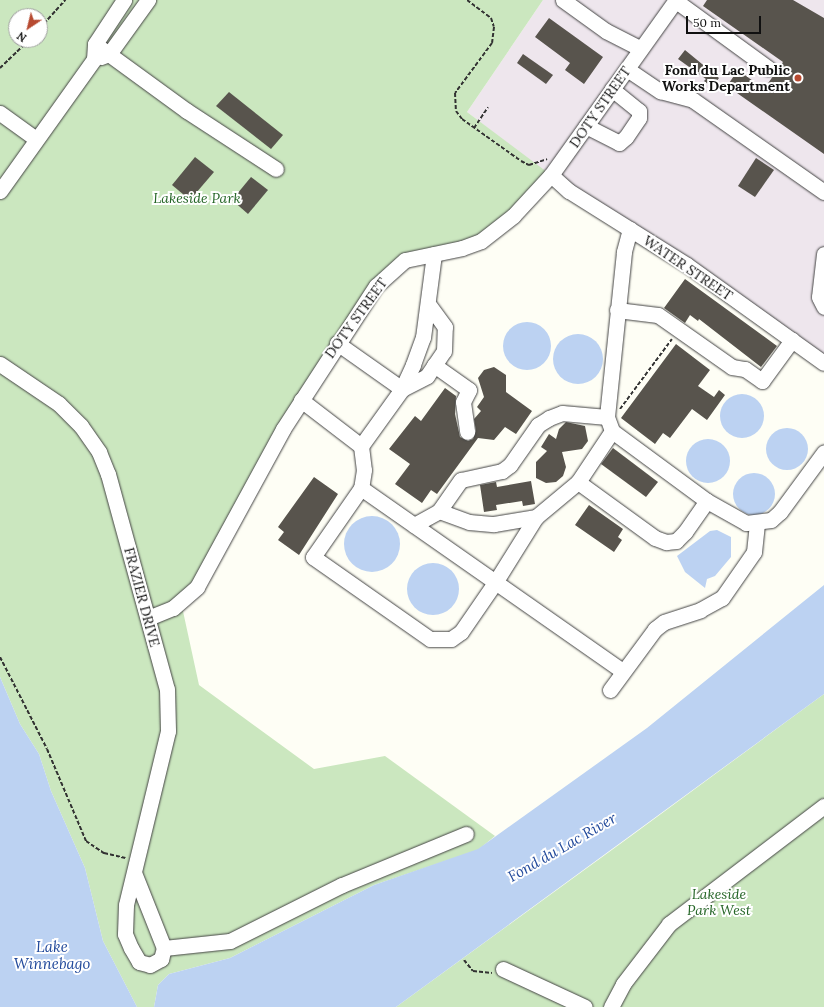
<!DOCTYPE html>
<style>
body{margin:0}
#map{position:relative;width:824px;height:1007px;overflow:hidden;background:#fefef5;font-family:Lora,serif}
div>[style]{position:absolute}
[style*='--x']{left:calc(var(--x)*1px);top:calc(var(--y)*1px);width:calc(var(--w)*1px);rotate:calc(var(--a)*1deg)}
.industrial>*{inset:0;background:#eee6ed}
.green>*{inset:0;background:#cbe7bf}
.water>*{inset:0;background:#bcd2f2}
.round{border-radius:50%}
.building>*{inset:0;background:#58544d}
.path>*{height:2px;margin-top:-1px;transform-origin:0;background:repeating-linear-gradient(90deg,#323232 0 4px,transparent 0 6px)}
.roads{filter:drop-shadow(0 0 1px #434343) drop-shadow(0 0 1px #434343)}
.minor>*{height:15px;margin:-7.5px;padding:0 7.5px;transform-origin:7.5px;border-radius:7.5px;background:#fff}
.dots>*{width:11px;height:11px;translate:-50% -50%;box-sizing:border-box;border:2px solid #fff;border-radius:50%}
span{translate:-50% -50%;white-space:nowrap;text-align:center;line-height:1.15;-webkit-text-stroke:4px #fff;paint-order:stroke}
.poi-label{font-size:14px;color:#101010;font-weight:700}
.right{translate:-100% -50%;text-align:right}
.street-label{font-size:14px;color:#101010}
.park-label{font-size:14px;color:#246526;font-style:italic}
.water-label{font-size:15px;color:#21499b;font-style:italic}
.north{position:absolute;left:8px;top:8px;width:40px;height:40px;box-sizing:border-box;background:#fff;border:1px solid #9f9f9f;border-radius:50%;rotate:215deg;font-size:11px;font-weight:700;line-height:16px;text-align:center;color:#101010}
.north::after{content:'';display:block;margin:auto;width:14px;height:18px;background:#b74a31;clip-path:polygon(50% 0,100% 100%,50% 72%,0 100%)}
.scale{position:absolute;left:686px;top:16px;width:75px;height:18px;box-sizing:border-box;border:2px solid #101010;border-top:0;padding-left:5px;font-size:12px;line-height:14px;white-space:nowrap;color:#101010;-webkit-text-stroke:3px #fff;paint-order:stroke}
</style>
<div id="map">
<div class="industrial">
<i style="clip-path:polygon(543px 0,824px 0,824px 363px,569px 191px,467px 112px)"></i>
</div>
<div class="green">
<i style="clip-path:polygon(evenodd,0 0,543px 0,467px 112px,551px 175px,496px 231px,395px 267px,181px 602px,199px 685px,314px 769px,385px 756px,495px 836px,478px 850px,374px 885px,230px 958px,169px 974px,158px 985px,154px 1007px,137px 1007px,103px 941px,85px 868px,51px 791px,39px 754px,20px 724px,0 677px,0 0,16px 16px,40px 16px,40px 40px,16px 40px,16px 16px)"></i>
<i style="clip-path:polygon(824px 694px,824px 1007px,396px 1007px,631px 836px)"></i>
</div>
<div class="water">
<i class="round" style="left:503px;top:322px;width:48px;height:48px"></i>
<i class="round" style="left:553px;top:334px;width:50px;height:50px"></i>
<i class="round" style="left:720px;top:394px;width:44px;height:44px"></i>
<i class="round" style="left:766px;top:428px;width:42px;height:42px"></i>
<i class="round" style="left:686px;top:439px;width:44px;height:44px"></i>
<i class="round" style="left:733px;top:473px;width:42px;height:42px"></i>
<i class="round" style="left:344px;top:516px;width:56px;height:56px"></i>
<i style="clip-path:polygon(717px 530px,731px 537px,731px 557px,715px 576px,707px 579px,705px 588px,685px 572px,677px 556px,710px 531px)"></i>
<i class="round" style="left:407px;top:563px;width:52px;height:52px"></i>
<i style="clip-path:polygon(824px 585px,824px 694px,396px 1007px,154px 1007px,158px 985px,169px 974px,230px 958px,374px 885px,478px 849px,647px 728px)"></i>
<i style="clip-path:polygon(0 677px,20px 724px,39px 754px,51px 791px,85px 868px,103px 941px,137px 1007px,0 1007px)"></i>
</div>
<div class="building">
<i style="clip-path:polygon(707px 0,793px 0,824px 18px,824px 154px,727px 86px,738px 70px,764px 89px,783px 62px,703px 6px)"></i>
<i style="clip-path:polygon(549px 18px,603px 57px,584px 84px,565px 70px,570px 63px,535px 37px)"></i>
<i style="clip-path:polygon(685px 50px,719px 78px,712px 87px,704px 81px,706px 79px,678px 59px)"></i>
<i style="clip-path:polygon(523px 54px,553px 75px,546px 84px,517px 63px)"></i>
<i style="clip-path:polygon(229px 92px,283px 135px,271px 149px,216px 106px)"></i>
<i style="clip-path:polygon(195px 157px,214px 172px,190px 200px,172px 185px)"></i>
<i style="clip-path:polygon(756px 158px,774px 170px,755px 197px,738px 186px)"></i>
<i style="clip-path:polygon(251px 177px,268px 190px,248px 214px,232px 200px)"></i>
<i style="clip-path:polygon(685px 279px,777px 346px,761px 367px,699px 319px,698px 321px,690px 315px,685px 323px,664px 308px)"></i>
<i style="clip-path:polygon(676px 344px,710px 370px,698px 386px,714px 397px,719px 390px,725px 395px,707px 420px,692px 409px,670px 438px,663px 433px,655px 444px,621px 418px)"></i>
<i style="clip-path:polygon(494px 367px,506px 375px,506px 392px,532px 411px,516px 434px,505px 427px,494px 440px,478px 438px,437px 494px,431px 490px,422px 503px,395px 484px,410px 464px,389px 449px,415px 416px,421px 421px,445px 388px,456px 396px,455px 414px,460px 437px,468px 441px,473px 439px,476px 431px,474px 419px,481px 411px,477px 407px,484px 397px,478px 378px,484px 370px)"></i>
<i style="clip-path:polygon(566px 422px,585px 426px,588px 441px,582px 449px,562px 452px,566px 467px,563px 476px,556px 482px,546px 483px,536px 478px,536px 462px,547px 451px,541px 447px,549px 434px,556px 439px,559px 429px)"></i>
<i style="clip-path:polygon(613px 448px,658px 482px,646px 497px,601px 464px)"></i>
<i style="clip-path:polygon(314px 477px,338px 494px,299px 555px,278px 540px,284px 532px,278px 527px)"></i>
<i style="clip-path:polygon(531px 481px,535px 504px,523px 506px,522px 501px,496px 505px,497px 510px,484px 512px,480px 485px,496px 482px,497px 487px)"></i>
<i style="clip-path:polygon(589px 505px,623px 529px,618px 537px,622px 540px,614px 552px,575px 525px)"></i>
</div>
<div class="path">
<i style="--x:467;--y:0;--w:30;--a:37"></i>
<i style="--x:491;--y:18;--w:9;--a:72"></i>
<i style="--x:494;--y:27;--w:16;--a:97"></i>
<i style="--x:492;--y:43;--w:62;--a:126.5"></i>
<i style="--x:455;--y:93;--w:18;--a:87"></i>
<i style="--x:456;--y:111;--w:10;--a:53"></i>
<i style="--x:462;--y:119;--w:72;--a:35.4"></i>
<i style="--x:521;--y:161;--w:9;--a:27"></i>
<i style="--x:529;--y:165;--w:19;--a:-18"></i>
<i style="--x:40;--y:28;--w:38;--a:-48"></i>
<i style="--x:0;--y:68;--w:40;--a:-44"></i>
<i style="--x:474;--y:128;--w:25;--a:-56"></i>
<i style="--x:620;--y:409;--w:87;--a:-53.4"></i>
<i style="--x:0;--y:657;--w:103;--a:62.9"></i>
<i style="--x:47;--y:749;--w:100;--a:67"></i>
<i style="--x:86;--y:841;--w:22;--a:34"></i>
<i style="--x:104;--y:853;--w:22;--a:13"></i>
<i style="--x:464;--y:960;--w:14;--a:51"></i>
<i style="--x:473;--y:971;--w:19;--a:6"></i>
</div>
<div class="roads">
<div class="minor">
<i style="--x:563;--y:0;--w:53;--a:35.8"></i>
<i style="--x:606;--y:31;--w:39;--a:27"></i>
<i style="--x:676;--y:1;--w:114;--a:36.1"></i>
<i style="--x:95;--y:44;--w:114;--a:36.1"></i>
<i style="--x:187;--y:111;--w:106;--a:33.1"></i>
<i style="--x:101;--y:57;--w:9;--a:-21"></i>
<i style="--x:109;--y:54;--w:67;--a:-54.2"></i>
<i style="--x:627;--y:69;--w:40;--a:34"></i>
<i style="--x:660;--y:91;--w:34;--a:15"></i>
<i style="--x:693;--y:100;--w:160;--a:35.1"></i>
<i style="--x:0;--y:113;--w:44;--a:35.8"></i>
<i style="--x:586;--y:126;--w:37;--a:27"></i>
<i style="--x:619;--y:143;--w:9;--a:-41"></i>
<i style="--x:626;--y:137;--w:23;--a:-56"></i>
<i style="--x:639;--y:118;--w:7;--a:-90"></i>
<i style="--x:639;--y:111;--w:35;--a:-141"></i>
<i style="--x:551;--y:175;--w:24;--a:42"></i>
<i style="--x:569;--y:191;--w:139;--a:32.1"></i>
<i style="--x:687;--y:265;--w:168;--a:35.6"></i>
<i style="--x:0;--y:191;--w:162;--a:-54.5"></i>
<i style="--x:94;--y:59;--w:15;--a:-86"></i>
<i style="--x:95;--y:44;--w:53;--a:-56.6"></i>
<i style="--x:630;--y:229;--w:24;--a:105"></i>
<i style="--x:624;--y:252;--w:166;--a:95.9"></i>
<i style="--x:607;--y:417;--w:15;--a:70"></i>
<i style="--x:612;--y:431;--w:118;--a:36.4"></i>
<i style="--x:707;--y:501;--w:45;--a:29.4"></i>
<i style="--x:746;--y:523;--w:25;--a:-7"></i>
<i style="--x:771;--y:520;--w:12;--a:-42"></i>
<i style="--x:780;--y:512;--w:74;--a:-53.7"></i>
<i style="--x:434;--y:254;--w:84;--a:97.5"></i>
<i style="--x:423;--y:337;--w:30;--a:110"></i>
<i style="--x:413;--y:365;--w:26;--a:115"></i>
<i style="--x:402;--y:389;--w:70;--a:125.7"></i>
<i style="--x:361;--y:446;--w:24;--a:83"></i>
<i style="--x:364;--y:470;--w:18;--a:99"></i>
<i style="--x:361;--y:488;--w:84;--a:124.8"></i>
<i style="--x:313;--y:557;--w:143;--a:35"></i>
<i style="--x:430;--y:639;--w:21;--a:0"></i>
<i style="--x:451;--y:639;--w:12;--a:-35"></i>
<i style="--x:461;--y:632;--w:62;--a:-55.5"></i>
<i style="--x:496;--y:581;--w:75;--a:-58"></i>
<i style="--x:536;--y:517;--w:55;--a:-39.8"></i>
<i style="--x:578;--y:482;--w:61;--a:-56.3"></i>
<i style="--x:824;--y:254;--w:43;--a:96.6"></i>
<i style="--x:819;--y:297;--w:11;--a:63"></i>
<i style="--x:617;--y:310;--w:41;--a:7"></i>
<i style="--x:658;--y:315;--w:90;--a:35.1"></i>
<i style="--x:732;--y:367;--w:13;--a:9"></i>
<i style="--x:745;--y:369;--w:21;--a:35"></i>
<i style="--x:762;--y:381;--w:51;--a:-53.8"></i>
<i style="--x:337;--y:343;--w:80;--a:35.3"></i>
<i style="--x:402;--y:389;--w:28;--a:-27"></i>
<i style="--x:427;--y:376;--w:30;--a:-56"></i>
<i style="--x:444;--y:351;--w:24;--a:-88"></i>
<i style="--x:445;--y:327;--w:29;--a:-126"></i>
<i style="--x:0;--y:364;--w:71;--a:34.1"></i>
<i style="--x:59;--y:404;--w:31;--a:45"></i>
<i style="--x:81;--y:426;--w:32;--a:55"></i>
<i style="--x:99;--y:452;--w:24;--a:68"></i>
<i style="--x:108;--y:474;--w:223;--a:74.7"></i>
<i style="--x:167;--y:689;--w:42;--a:88.6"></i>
<i style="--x:168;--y:731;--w:179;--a:103.6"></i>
<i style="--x:126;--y:905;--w:29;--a:92"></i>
<i style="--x:125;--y:934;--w:15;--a:67"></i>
<i style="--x:131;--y:948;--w:16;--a:60"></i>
<i style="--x:139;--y:962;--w:11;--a:15"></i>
<i style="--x:150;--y:965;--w:13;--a:-29"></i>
<i style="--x:161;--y:959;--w:11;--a:-75"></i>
<i style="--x:164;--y:948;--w:79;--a:-111.7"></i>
<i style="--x:434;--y:365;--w:43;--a:35.5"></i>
<i style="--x:469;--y:390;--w:13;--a:117"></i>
<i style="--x:463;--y:402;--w:30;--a:82"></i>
<i style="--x:301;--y:400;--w:76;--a:37.5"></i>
<i style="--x:578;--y:482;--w:95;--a:36"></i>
<i style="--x:655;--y:538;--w:12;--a:20"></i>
<i style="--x:666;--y:542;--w:10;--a:-6"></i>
<i style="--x:676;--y:541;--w:13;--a:-45"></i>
<i style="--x:685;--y:532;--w:38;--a:-55"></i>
<i style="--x:361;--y:488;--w:319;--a:35"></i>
<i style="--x:439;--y:511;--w:38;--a:-55"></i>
<i style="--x:461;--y:480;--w:42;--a:-12.4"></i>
<i style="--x:502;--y:471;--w:10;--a:-37"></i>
<i style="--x:510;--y:465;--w:49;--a:-55"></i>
<i style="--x:538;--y:425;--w:13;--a:-32"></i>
<i style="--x:549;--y:418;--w:14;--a:-21"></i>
<i style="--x:562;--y:413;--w:45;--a:5.1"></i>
<i style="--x:414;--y:525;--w:29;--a:-29"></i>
<i style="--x:439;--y:511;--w:32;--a:20"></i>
<i style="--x:469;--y:522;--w:25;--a:5"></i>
<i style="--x:494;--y:524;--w:43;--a:-9.5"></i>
<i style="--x:148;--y:618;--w:27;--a:-22"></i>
<i style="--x:173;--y:608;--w:32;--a:-41"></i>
<i style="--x:197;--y:587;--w:180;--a:-61.4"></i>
<i style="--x:283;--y:429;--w:171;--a:-57"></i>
<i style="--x:376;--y:286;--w:39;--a:-42"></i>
<i style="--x:405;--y:260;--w:58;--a:-11.9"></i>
<i style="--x:462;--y:248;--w:20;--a:-20"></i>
<i style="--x:481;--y:241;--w:41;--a:-38"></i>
<i style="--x:513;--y:216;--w:56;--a:-47.2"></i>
<i style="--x:551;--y:175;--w:215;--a:-54.5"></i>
<i style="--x:610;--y:690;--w:76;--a:-53.6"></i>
<i style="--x:655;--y:629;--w:11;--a:-38"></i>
<i style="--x:664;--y:622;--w:38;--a:-18"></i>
<i style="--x:700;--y:610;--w:25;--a:-29"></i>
<i style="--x:722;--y:598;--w:56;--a:-55.2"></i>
<i style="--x:754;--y:552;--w:28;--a:-84"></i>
<i style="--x:164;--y:948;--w:66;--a:-6.1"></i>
<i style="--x:230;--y:941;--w:125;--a:-26.6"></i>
<i style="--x:342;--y:885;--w:134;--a:-22.4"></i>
<i style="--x:503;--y:969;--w:90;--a:24.9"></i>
<i style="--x:611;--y:1007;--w:26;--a:-62"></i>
<i style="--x:623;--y:984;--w:76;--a:-52.5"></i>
<i style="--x:669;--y:924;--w:195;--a:-37.3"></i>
</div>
</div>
<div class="dots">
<i style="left:798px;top:78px;background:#b74a31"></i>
</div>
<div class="poi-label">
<span class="right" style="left:790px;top:78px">Fond du Lac Public<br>Works Department</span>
</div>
<div class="street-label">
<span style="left:600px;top:107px;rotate:-55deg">DOTY STREET</span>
<span style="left:688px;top:268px;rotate:34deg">WATER STREET</span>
<span style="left:356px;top:318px;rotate:-54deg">DOTY STREET</span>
<span style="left:142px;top:597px;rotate:75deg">FRAZIER DRIVE</span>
</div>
<div class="park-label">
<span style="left:197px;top:198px">Lakeside Park</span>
<span style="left:719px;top:902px">Lakeside<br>Park West</span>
</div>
<div class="water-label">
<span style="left:562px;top:847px;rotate:-30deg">Fond du Lac River</span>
<span style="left:52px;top:955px">Lake<br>Winnebago</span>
</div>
<div class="north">N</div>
<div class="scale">50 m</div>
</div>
